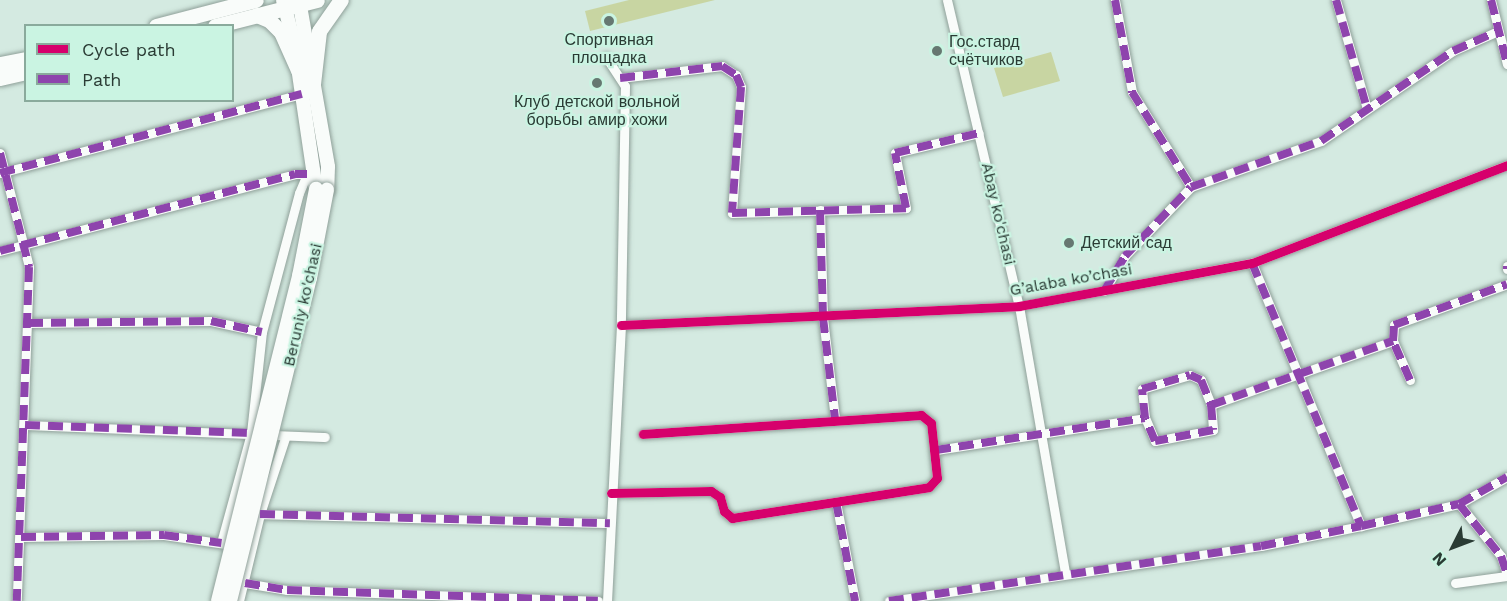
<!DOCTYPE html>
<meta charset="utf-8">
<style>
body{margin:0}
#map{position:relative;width:1507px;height:601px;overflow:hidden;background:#d4eae1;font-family:"Work Sans",sans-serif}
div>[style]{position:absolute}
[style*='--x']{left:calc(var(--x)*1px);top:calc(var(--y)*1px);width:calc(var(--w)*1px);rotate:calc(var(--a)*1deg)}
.green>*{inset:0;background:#c8d5a2}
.roads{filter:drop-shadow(0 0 2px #8fa099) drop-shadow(0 0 2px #8fa099)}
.minor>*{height:9px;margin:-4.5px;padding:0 4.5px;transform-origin:4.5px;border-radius:4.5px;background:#f9fcfa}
.secondary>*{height:14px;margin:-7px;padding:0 7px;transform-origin:7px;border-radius:7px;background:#f9fcfa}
.primary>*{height:15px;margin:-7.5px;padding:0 7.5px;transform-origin:7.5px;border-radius:7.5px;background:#f9fcfa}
.bridges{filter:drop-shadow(0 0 2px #8fa099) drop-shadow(0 0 2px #8fa099)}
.secondary-bridge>*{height:14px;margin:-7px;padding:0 7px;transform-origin:7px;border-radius:7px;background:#f9fcfa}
.quiet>*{height:8px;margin-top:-4px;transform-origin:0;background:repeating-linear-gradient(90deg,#8e44ad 0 15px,transparent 0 23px)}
.cycleway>*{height:9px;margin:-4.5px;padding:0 4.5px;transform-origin:4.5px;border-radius:4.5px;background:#d6006c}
.dots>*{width:16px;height:16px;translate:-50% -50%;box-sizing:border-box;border:3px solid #caf4e2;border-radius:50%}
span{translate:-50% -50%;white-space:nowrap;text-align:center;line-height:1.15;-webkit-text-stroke:4.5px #caf4e2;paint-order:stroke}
.poi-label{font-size:16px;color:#2a3b34}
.left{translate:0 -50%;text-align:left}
.street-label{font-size:16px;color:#2a3b34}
.legend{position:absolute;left:24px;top:24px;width:210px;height:78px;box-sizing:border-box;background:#caf4e2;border:2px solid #8aaa9c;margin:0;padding:8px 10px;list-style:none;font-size:18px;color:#2a3b34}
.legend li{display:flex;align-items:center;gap:12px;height:30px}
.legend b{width:30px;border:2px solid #8aaa9c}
.north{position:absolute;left:1423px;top:517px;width:60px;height:60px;-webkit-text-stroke:4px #caf4e2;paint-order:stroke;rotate:228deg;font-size:16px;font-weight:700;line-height:24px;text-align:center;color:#2a3b34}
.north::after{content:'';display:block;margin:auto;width:21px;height:27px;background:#2a3b34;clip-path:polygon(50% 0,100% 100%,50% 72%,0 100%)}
</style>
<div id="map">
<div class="green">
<i style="clip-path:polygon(629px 0,715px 0,590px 31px,585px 11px)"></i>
<i style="clip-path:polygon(1051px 52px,1060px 81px,1003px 97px,994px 68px)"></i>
</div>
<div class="roads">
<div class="minor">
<i style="--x:947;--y:0;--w:314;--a:76.8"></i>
<i style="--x:1019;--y:306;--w:270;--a:80.2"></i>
<i style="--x:1115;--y:0;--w:94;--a:79.5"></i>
<i style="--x:1132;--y:92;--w:112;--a:58.2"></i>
<i style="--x:1336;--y:0;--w:113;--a:74.1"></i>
<i style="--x:1491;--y:0;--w:66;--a:76"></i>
<i style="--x:606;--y:57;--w:35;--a:57"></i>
<i style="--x:625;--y:86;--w:239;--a:91"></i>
<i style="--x:621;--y:325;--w:276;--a:92.9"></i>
<i style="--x:620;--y:78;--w:103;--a:-6.7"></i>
<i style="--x:722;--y:66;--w:17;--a:33"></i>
<i style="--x:736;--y:75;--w:13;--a:67"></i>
<i style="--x:741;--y:87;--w:126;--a:94.1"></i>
<i style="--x:732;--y:213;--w:174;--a:-1.6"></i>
<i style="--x:906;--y:208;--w:56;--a:-101.3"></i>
<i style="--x:895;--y:153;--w:86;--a:-13.4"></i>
<i style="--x:0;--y:153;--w:118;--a:75.7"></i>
<i style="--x:29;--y:267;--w:334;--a:92.1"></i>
<i style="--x:0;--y:173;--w:315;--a:-14.7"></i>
<i style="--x:820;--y:210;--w:108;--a:88.4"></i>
<i style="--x:823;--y:318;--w:102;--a:83.2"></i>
<i style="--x:0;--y:251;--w:305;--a:-14.6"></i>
<i style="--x:295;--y:174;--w:12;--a:0"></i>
<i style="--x:1252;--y:263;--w:285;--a:67.5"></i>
<i style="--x:1507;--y:266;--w:3;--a:90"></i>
<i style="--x:1104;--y:291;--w:41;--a:-59"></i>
<i style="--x:1125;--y:256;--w:95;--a:-46.3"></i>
<i style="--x:1191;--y:187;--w:138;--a:-19.5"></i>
<i style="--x:1321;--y:141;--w:160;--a:-34.3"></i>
<i style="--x:1453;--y:51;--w:49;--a:-24"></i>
<i style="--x:28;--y:323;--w:183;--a:-0.6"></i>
<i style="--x:211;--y:321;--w:52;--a:12.2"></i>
<i style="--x:621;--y:325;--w:398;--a:-2.7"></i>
<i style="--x:1019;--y:306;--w:237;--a:-10.5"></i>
<i style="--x:1252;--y:263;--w:273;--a:-21"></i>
<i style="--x:1190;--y:375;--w:12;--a:24"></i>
<i style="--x:1201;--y:380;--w:27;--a:68"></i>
<i style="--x:1211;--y:405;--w:25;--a:85"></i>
<i style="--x:1213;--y:430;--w:59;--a:169.3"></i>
<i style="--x:1155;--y:441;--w:25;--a:-113"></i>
<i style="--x:1145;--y:418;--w:29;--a:-96"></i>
<i style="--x:1142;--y:389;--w:50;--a:-16.3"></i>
<i style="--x:1410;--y:380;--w:43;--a:-113.6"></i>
<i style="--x:1393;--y:341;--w:16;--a:-86"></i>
<i style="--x:1394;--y:325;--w:120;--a:-19.9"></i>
<i style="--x:1211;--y:405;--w:193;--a:-19.4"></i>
<i style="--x:25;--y:425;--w:300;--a:2.3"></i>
<i style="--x:936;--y:450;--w:211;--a:-8.7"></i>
<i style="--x:611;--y:493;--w:100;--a:-1.1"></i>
<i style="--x:711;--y:491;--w:11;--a:34"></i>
<i style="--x:720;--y:497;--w:15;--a:74"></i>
<i style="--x:724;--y:511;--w:11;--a:41"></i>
<i style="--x:732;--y:518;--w:199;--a:-8.9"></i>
<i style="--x:929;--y:487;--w:12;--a:-48"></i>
<i style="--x:937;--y:478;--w:55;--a:-96.2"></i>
<i style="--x:931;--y:423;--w:13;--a:-141"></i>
<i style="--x:921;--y:415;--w:279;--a:176.1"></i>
<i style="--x:836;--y:502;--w:101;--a:79.1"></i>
<i style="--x:1459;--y:504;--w:67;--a:51.1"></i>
<i style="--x:1501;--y:556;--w:19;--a:72"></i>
<i style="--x:260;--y:514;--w:350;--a:1.5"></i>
<i style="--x:21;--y:537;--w:143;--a:-0.8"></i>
<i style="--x:164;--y:535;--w:62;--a:8.4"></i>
<i style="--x:221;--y:543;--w:114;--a:-74.7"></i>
<i style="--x:251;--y:433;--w:102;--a:-83.8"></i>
<i style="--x:262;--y:332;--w:144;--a:-75.1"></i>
<i style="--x:299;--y:193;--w:21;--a:-67"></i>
<i style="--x:307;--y:174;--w:9;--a:-32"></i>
<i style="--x:245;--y:583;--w:43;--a:9.5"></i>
<i style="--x:287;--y:590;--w:311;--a:2"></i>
<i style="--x:1455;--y:583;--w:52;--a:-7.7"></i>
<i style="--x:239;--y:601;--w:89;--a:-76.4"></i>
<i style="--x:260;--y:514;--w:80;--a:-71.8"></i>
<i style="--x:889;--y:601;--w:376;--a:-8.4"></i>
<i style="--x:1261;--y:546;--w:102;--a:-11.3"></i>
<i style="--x:1361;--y:526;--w:100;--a:-12.7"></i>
<i style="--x:1459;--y:504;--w:55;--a:-29.4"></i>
</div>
<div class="secondary">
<i style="--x:283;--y:0;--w:49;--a:75.7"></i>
<i style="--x:295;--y:47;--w:144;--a:81.6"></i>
<i style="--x:299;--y:0;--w:169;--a:80.1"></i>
<i style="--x:328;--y:167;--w:23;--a:92"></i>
</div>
<div class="primary">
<i style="--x:257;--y:15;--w:13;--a:23"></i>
<i style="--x:269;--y:20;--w:17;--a:45"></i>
<i style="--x:281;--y:32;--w:42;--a:65.9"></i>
<i style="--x:156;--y:26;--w:103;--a:-14.6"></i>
<i style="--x:215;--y:26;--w:105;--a:-14.3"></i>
<i style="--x:0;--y:64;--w:26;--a:-11"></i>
<i style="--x:0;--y:78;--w:27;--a:-13"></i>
<i style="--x:313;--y:84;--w:53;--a:-83.5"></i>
<i style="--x:319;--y:31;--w:38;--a:-55"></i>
</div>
</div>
<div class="bridges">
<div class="secondary-bridge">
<i style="--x:218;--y:601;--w:335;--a:-76"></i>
<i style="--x:299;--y:276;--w:89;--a:-78.9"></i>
<i style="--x:230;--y:601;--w:333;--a:-76.1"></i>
<i style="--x:310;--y:278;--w:90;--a:-79.1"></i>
</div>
</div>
<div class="quiet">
<i style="--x:1115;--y:0;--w:94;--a:79.5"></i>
<i style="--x:1132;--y:92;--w:112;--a:58.2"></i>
<i style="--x:1336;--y:0;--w:113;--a:74.1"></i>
<i style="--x:1491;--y:0;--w:66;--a:76"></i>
<i style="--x:620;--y:78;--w:103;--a:-6.7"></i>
<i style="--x:722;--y:66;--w:17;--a:33"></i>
<i style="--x:736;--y:75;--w:13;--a:67"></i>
<i style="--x:741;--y:87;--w:126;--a:94.1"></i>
<i style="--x:732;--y:213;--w:174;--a:-1.6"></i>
<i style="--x:906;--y:208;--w:56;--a:-101.3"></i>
<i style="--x:895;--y:153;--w:86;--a:-13.4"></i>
<i style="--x:0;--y:153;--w:118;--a:75.7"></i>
<i style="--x:29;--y:267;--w:334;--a:92.1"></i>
<i style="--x:0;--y:173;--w:312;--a:-14.7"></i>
<i style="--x:820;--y:210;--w:108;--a:88.4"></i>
<i style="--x:823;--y:318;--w:102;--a:83.2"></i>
<i style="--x:0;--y:251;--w:305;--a:-14.6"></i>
<i style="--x:295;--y:174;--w:12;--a:0"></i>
<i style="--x:1252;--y:263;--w:285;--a:67.5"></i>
<i style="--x:1507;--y:266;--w:3;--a:90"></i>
<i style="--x:1104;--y:291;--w:41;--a:-59"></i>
<i style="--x:1125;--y:256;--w:95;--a:-46.3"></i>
<i style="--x:1191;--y:187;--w:138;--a:-19.5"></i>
<i style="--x:1321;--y:141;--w:160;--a:-34.3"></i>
<i style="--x:1453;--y:51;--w:49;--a:-24"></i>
<i style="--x:28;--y:323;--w:183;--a:-0.6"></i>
<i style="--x:211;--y:321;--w:52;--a:12.2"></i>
<i style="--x:1190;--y:375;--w:12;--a:24"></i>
<i style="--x:1201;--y:380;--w:27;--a:68"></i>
<i style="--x:1211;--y:405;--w:25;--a:85"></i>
<i style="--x:1213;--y:430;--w:59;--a:169.3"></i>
<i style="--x:1155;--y:441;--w:25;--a:-113"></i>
<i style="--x:1145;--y:418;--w:29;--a:-96"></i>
<i style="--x:1142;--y:389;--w:50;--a:-16.3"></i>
<i style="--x:1410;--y:380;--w:43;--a:-113.6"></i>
<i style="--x:1393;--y:341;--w:16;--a:-86"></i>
<i style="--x:1394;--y:325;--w:120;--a:-19.9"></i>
<i style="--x:1211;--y:405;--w:193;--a:-19.4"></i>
<i style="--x:25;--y:425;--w:226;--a:2"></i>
<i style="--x:936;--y:450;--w:211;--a:-8.7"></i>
<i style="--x:836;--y:502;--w:101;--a:79.1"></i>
<i style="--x:1459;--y:504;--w:67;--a:51.1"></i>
<i style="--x:1501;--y:556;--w:19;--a:72"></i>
<i style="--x:260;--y:514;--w:350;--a:1.5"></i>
<i style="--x:21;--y:537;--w:143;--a:-0.8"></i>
<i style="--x:164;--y:535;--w:58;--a:8"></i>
<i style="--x:245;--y:583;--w:43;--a:9.5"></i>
<i style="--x:287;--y:590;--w:311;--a:2"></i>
<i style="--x:889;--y:601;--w:376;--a:-8.4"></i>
<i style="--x:1261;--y:546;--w:102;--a:-11.3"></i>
<i style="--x:1361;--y:526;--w:100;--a:-12.7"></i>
<i style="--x:1459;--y:504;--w:55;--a:-29.4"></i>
</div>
<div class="cycleway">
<i style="--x:621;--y:325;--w:398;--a:-2.7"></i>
<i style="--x:1019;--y:306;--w:237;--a:-10.5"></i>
<i style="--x:1252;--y:263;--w:273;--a:-21"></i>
<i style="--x:611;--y:493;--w:100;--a:-1.1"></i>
<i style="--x:711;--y:491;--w:11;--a:34"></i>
<i style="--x:720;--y:497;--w:15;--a:74"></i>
<i style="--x:724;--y:511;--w:11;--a:41"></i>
<i style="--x:732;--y:518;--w:199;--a:-8.9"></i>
<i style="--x:929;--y:487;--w:12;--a:-48"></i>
<i style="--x:937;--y:478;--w:55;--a:-96.2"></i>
<i style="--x:931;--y:423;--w:13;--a:-141"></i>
<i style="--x:921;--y:415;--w:279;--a:176.1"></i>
</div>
<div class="dots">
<i style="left:609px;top:21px;background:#667871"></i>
<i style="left:937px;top:51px;background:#667871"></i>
<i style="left:597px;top:83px;background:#667871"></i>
<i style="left:1069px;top:243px;background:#667871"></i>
</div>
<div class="poi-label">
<span style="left:609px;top:49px">Спортивная<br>площадка</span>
<span class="left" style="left:949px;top:51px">Гос.стард<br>счётчиков</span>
<span style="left:597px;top:111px">Клуб детской вольной<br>борьбы амир хожи</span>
<span class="left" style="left:1081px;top:243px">Детский сад</span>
</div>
<div class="street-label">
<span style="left:998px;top:214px;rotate:77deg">Abay ko'chasi</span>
<span style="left:1071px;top:280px;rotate:-10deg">G’alaba ko’chasi</span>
<span style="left:303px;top:305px;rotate:-77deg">Beruniy ko'chasi</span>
</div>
<ul class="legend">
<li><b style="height:8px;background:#d6006c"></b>Cycle path</li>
<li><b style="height:8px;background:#8e44ad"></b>Path</li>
</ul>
<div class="north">N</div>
</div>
